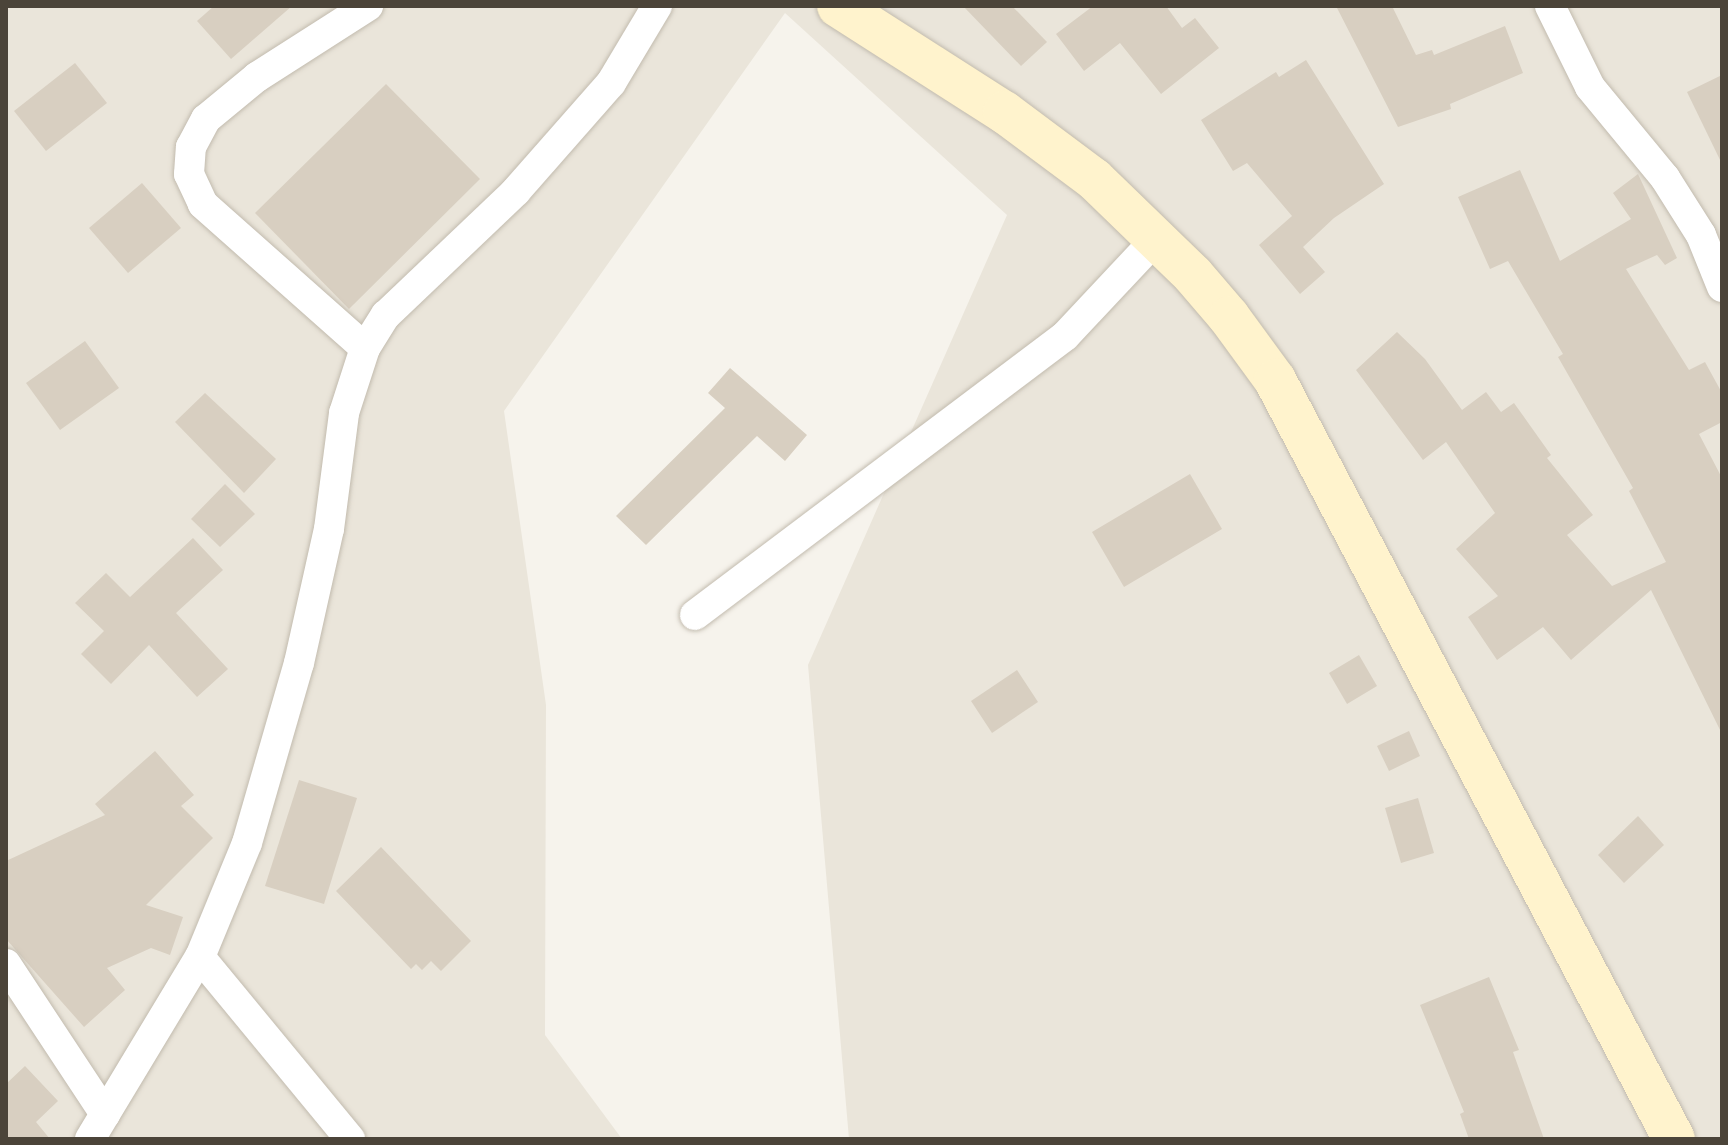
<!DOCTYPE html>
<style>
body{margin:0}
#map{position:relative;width:1728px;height:1145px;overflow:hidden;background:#f6f3ec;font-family:Montserrat,sans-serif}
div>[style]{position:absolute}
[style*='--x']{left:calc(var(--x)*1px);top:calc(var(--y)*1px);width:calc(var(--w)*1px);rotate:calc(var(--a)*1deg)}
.residential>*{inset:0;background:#eae5da}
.building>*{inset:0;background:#d8cfc1}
.roads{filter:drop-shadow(0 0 2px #c2bbae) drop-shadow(0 0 2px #c2bbae)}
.minor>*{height:30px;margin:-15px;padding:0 15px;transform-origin:15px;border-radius:15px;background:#fff}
.secondary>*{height:42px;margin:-21px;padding:0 21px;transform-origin:21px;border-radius:21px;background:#fff3cd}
span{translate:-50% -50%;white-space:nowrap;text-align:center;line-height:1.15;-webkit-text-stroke:7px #fff;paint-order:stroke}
.frame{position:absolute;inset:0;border:8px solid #4b4439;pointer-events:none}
</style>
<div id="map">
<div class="residential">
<i style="clip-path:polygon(6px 6px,1722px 6px,1722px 1139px,849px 1139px,808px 665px,1007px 215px,785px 13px,504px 411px,546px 705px,545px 1035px,622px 1139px,6px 1139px)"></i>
</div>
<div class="building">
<i style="clip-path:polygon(214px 6px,292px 6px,231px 59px,197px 21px)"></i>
<i style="clip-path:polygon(963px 6px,1012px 6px,1047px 42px,1021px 66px)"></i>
<i style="clip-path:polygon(1093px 6px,1166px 6px,1182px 28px,1195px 18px,1219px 48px,1161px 94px,1120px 43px,1084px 71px,1056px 34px)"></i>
<i style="clip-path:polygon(1336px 6px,1392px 6px,1416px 55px,1432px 50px,1434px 55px,1505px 26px,1523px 73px,1450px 104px,1451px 109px,1398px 127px)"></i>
<i style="clip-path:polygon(1306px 60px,1384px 184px,1334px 218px,1303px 247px,1325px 272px,1300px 294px,1259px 245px,1292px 216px,1247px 163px,1233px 171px,1201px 120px,1276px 72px,1279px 77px)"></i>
<i style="clip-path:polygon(75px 63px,107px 103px,46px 151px,14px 111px)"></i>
<i style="clip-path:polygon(1722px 75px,1722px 164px,1687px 92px)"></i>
<i style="clip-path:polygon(386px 84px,480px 179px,349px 309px,255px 213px)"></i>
<i style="clip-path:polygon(1520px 170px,1560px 261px,1631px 219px,1613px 193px,1638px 174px,1677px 258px,1665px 265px,1657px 255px,1626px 269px,1689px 370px,1705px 362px,1722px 393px,1722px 422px,1699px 434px,1722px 478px,1722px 734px,1651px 590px,1571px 660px,1543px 627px,1497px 660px,1468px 617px,1498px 596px,1456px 549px,1495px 513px,1446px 442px,1423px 460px,1356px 370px,1397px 332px,1425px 359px,1462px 410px,1486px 392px,1501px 412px,1514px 403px,1551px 455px,1547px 458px,1593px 515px,1567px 535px,1612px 586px,1666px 562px,1629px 491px,1633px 488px,1558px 357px,1563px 354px,1508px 261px,1490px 269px,1458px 197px)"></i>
<i style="clip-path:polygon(142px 183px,181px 228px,128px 273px,89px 228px)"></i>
<i style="clip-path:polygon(85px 341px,119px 388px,60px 430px,26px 383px)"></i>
<i style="clip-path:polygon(730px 368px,807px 435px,785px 461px,757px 436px,646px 545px,616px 516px,725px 408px,708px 393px)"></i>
<i style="clip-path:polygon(205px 393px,276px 459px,244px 493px,175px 422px)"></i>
<i style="clip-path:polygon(1190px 474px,1222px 529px,1124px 587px,1092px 532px)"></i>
<i style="clip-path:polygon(225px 484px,255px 514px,220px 547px,191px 519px)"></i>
<i style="clip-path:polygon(193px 538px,223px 570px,176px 613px,228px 669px,197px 697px,149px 645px,111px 684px,81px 654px,104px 631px,75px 603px,106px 573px,130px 597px)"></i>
<i style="clip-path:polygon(1359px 655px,1377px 686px,1347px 704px,1329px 673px)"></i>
<i style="clip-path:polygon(1017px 670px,1038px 702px,992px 733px,971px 701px)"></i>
<i style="clip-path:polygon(1409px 731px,1420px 756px,1389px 771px,1377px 746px)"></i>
<i style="clip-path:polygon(155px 751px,194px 795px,181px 806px,213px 838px,146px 905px,183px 917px,170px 955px,151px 948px,107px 968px,125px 990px,84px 1027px,6px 939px,6px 861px,105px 815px,95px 804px)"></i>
<i style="clip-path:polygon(299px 780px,357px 798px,324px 904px,265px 886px)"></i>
<i style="clip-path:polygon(1418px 798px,1434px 853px,1401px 863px,1385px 808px)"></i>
<i style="clip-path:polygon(1638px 816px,1664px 845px,1624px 883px,1598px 855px)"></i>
<i style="clip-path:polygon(381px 847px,471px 941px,441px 971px,431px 961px,422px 970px,416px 964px,411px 969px,336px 891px)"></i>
<i style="clip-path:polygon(1489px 977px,1519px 1050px,1513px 1052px,1544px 1139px,1469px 1139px,1460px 1114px,1464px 1112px,1420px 1005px)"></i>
<i style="clip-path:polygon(25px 1066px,58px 1101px,36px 1122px,50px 1139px,6px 1139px,6px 1084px)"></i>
</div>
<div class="roads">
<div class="minor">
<i style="--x:1550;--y:6;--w:90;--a:63.7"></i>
<i style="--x:1590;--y:87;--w:118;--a:50.5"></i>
<i style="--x:1665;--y:178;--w:67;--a:57.7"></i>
<i style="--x:1701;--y:235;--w:56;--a:68"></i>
<i style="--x:365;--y:348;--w:217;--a:-138.4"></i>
<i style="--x:203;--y:204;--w:33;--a:-115"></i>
<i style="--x:189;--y:174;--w:27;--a:-86"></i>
<i style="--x:191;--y:147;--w:32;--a:-62"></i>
<i style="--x:206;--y:119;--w:66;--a:-39.5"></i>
<i style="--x:257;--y:77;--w:132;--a:-32.6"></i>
<i style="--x:695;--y:615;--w:463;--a:-37"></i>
<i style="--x:1065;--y:336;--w:134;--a:-46.8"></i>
<i style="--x:200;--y:957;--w:236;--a:50.5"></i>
<i style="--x:6;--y:964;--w:180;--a:56.6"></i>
<i style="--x:90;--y:1139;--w:213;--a:-58.9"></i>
<i style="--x:200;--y:957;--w:123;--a:-67.6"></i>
<i style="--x:247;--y:843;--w:187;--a:-73.9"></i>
<i style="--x:299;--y:663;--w:137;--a:-77.4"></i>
<i style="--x:329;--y:529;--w:117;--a:-82.6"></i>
<i style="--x:344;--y:413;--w:68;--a:-72.1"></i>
<i style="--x:365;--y:348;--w:39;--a:-58"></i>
<i style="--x:386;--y:315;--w:180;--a:-43.6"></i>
<i style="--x:516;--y:191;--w:144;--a:-48.7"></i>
<i style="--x:611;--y:83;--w:90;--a:-59.1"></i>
</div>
<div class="secondary">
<i style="--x:838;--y:6;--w:197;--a:32.6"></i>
<i style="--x:1004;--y:112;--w:112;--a:36.7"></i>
<i style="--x:1094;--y:179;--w:138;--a:44.1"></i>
<i style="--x:1193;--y:275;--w:55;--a:49.4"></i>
<i style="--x:1229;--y:317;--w:78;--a:53.9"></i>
<i style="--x:1275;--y:380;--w:857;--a:62.27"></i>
</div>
</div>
<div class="frame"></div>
</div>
